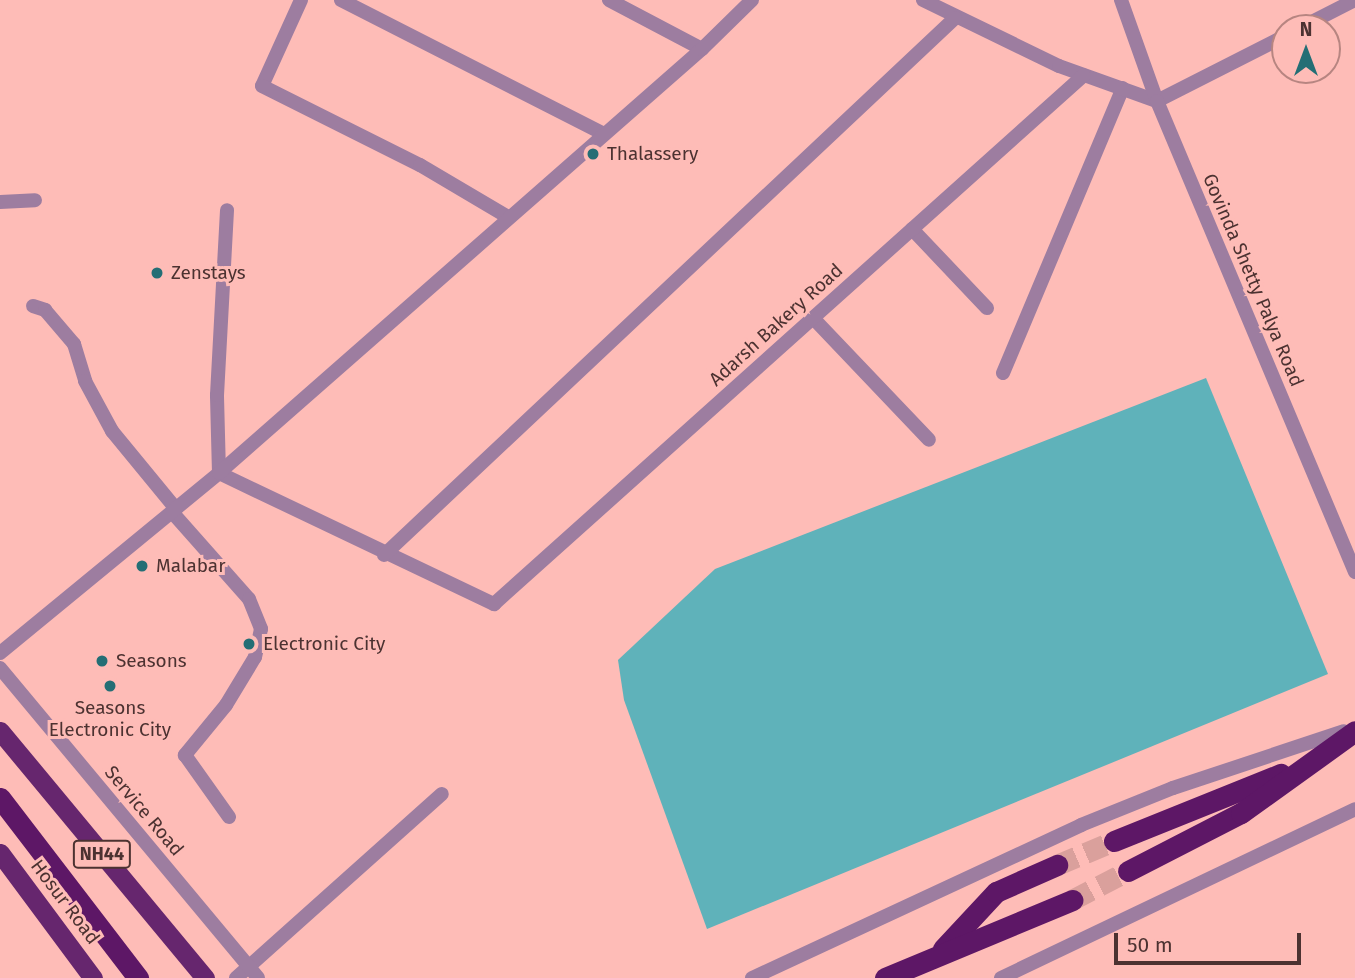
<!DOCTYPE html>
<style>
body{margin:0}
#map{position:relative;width:1355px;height:978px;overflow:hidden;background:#febcb7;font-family:"Fira Sans",sans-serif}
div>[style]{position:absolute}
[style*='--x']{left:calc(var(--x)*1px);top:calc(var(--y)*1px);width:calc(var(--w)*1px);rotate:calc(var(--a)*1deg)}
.water>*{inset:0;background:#5fb2ba}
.motorway-tunnel>*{height:21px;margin-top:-10.5px;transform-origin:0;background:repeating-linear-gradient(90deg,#daa09c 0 21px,transparent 0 31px)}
.service>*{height:14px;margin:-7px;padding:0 7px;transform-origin:7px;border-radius:7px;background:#9d7da0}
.minor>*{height:14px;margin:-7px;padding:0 7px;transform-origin:7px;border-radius:7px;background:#9d7da0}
.tertiary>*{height:14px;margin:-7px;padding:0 7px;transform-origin:7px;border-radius:7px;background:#9d7da0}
.trunk>*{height:19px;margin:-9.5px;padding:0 9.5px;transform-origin:9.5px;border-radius:9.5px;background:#66266e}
.motorway>*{height:21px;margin:-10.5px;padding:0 10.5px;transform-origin:10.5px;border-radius:10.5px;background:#5d1766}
.dots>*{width:19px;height:19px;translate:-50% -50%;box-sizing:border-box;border:4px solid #febcb7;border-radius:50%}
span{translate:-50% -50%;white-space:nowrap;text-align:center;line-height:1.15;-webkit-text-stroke:6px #febcb7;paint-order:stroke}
.shield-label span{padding:2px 5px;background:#febcb7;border:2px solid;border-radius:5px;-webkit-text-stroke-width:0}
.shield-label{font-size:18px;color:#4c3231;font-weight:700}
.poi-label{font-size:19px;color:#4c3231}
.left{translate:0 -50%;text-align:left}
.street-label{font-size:19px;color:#4c3231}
.north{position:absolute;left:1271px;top:14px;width:70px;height:70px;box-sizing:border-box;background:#febcb7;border:2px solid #b78581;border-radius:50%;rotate:0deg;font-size:19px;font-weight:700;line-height:28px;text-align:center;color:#4c3231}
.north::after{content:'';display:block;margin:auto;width:24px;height:32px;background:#246e75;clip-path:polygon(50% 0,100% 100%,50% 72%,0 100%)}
.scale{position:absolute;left:1114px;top:933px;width:187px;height:32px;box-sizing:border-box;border:4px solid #4c3231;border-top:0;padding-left:9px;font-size:21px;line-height:24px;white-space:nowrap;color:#4c3231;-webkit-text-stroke:5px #febcb7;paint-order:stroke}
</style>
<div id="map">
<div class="water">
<i style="clip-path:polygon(1206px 378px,1328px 674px,707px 929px,624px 700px,618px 660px,715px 569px)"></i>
</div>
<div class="motorway-tunnel">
<i style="--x:1057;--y:865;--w:62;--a:-22.8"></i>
<i style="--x:1072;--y:900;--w:63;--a:-27.4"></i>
</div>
<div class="service">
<i style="--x:1300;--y:28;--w:62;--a:-27"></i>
<i style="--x:1157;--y:101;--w:144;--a:-26.9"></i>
<i style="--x:33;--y:306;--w:13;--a:18"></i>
<i style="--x:45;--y:310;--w:45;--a:49.5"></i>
<i style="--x:74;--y:344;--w:39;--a:73"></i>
<i style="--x:85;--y:381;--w:57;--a:61.6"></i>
<i style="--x:112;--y:431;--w:101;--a:50.6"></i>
<i style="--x:1003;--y:373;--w:309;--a:-67.2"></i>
<i style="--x:219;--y:473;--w:78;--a:-91.5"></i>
<i style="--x:217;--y:395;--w:185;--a:-86.9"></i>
<i style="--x:172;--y:512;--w:116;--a:48.5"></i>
<i style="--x:249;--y:599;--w:32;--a:68"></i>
<i style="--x:261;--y:629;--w:29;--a:102"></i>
<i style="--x:255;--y:657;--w:56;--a:121.1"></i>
<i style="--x:226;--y:705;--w:65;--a:129.4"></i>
<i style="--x:185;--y:755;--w:76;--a:54.6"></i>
<i style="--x:236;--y:978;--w:276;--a:-41.8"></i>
</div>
<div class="minor">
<i style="--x:301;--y:0;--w:94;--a:114.4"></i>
<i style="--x:262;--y:86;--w:177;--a:26.6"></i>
<i style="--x:420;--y:165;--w:102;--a:30.6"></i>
<i style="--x:341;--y:0;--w:293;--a:27"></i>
<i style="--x:609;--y:0;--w:105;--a:27.8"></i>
<i style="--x:923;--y:0;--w:151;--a:25.9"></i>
<i style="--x:1059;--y:66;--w:104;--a:19.7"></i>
<i style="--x:0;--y:202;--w:35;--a:-3"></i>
<i style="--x:912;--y:229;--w:109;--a:46.5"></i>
<i style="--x:813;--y:318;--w:168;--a:46.4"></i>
<i style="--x:219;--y:473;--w:305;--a:25.5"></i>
<i style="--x:494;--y:604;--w:792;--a:-41.88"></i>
<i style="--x:384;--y:555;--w:784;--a:-43.24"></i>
<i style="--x:0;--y:653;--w:283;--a:-39.4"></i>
<i style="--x:219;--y:473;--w:643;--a:-41.28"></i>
<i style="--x:702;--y:49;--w:70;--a:-44.4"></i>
</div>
<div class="tertiary">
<i style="--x:1121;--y:0;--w:107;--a:70.4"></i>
<i style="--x:1157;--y:101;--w:511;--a:67.2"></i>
<i style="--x:0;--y:668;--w:403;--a:50.2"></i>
<i style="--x:752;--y:978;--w:363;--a:-24.9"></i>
<i style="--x:1081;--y:825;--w:99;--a:-21.9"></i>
<i style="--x:1173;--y:788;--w:180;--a:-18.4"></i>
<i style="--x:1001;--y:978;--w:392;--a:-25.5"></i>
</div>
<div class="trunk">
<i style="--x:0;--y:731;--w:321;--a:50.3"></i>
<i style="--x:0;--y:853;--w:156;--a:53.4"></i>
</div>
<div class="motorway">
<i style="--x:0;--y:798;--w:227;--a:52.5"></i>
<i style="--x:1114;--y:841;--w:180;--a:-21.9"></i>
<i style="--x:1128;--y:871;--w:127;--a:-27.2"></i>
<i style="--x:1241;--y:813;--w:140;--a:-35.7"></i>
<i style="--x:943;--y:949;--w:78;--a:-47.1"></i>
<i style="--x:996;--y:892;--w:67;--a:-23.9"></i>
<i style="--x:885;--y:978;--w:203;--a:-22.6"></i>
</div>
<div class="dots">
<i style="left:593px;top:154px;background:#246e75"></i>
<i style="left:157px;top:273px;background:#246e75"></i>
<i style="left:142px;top:566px;background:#246e75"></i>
<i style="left:249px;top:644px;background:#246e75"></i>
<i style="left:102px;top:661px;background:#246e75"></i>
<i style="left:110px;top:686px;background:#246e75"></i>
</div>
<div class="shield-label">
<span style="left:102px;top:854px">NH44</span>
</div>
<div class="poi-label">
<span class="left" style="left:607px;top:154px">Thalassery</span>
<span class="left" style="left:171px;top:273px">Zenstays</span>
<span class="left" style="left:156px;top:566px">Malabar</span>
<span class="left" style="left:263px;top:644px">Electronic City</span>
<span class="left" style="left:116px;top:661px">Seasons</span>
<span style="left:110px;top:719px">Seasons<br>Electronic City</span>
</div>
<div class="street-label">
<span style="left:1253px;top:280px;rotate:67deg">Govinda Shetty Palya Road</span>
<span style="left:776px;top:325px;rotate:-42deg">Adarsh Bakery Road</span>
<span style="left:144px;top:811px;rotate:50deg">Service Road</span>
<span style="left:65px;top:902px;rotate:53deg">Hosur Road</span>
</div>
<div class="north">N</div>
<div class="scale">50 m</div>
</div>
